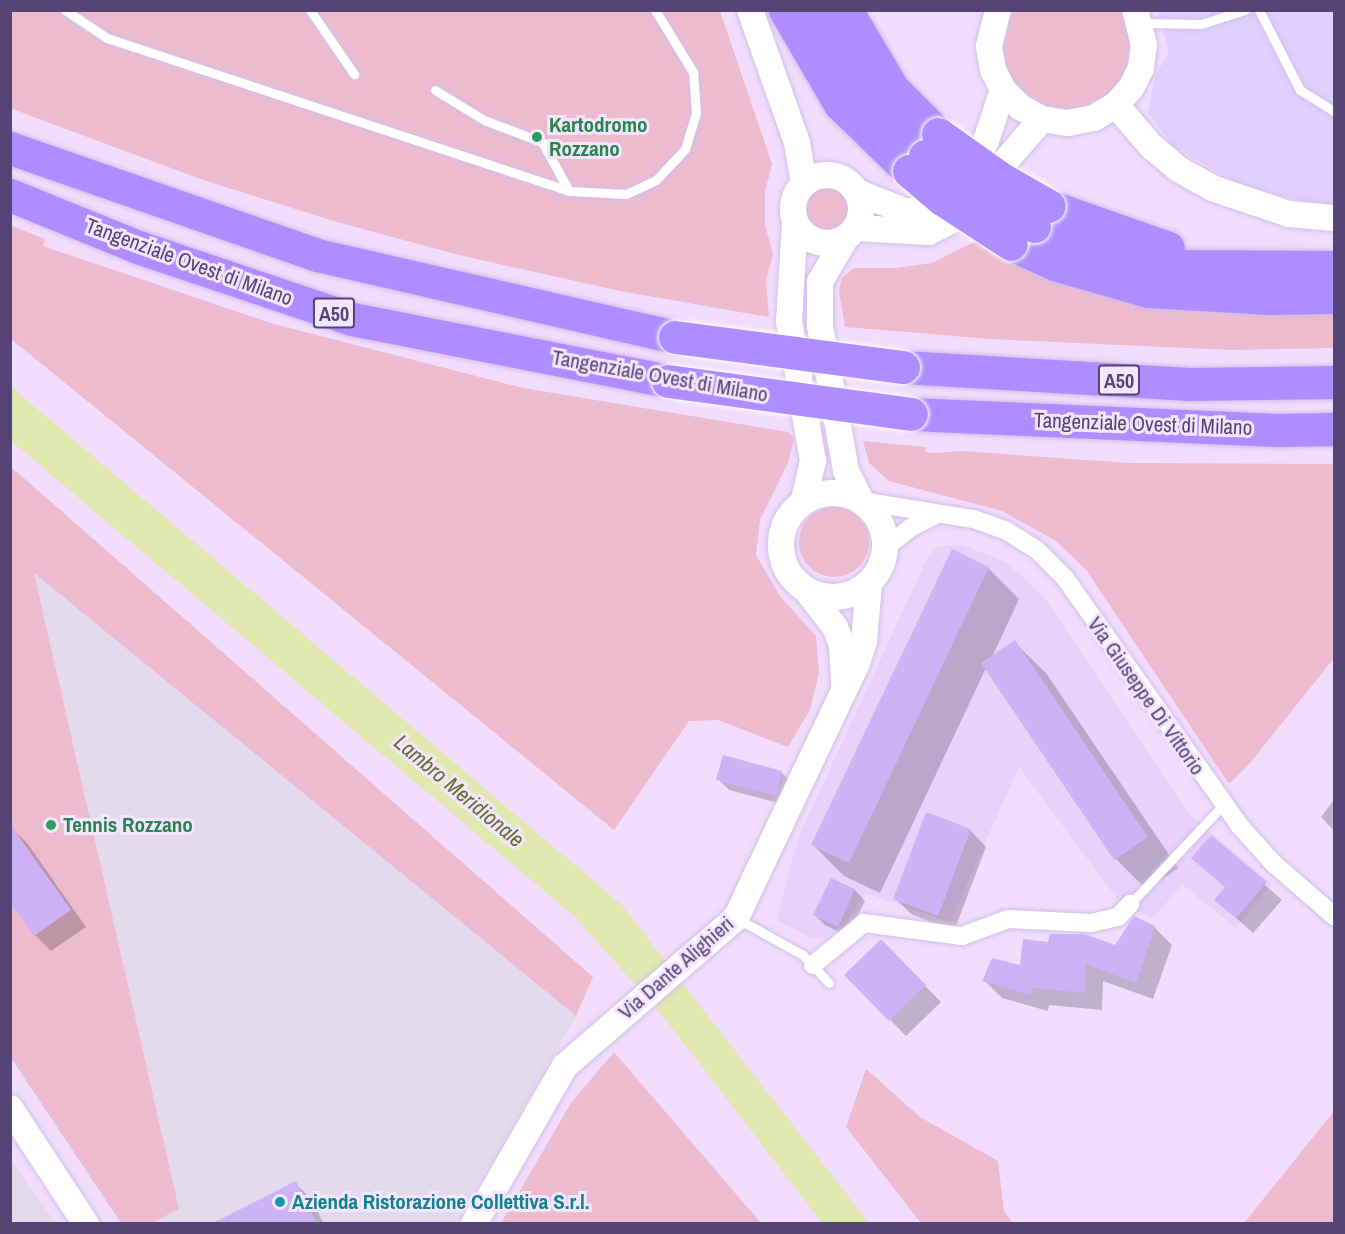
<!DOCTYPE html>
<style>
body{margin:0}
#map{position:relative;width:1345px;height:1234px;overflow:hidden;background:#f2ddfe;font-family:"Archivo Narrow",sans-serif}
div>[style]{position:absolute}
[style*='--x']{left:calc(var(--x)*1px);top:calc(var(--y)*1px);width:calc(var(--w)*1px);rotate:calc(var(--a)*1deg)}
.residential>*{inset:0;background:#e9d1fc}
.commercial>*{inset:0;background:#dfd0ff}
.industrial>*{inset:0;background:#e3daeb}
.green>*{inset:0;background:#edbbce}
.round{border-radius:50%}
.water>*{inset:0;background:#e0e9b0}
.shadow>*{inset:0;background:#0003}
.building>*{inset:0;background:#ceb2f6}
.roads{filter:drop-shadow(0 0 2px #d2bee8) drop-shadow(0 0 2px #d2bee8)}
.lane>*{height:9px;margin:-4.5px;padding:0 4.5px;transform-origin:4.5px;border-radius:4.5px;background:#fff}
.street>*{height:18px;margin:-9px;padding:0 9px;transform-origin:9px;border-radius:9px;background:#fff}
.secondary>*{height:26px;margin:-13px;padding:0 13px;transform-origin:13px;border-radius:13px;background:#fff}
.secondary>.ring{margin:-13px;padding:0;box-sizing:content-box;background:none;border:26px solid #fff;border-radius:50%}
.highway>*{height:33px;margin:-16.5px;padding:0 16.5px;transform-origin:16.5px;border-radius:16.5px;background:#ad8dff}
.bridges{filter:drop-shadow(0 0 2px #fff) drop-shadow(0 0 2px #fff)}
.highway-bridge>*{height:33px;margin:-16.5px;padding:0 16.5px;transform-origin:16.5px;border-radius:16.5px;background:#ad8dff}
.dots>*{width:16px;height:16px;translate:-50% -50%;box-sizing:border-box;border:3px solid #f5e5ff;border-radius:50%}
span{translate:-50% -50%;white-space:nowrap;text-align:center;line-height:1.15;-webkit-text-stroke:6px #f5e5ff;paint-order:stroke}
.shield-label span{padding:2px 4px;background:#f5e5ff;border:2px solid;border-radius:4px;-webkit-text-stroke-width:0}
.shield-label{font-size:20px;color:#564476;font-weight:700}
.leisure-label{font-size:21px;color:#27864d;font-weight:700}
.left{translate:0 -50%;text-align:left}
.street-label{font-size:21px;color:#564476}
.culture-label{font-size:21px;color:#0d838f;font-weight:700}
.water-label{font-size:22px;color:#646f32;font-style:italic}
.frame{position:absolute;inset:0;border:12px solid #564476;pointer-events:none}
</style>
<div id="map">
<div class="residential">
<i style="clip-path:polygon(962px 545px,1006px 562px,1045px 598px,1189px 814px,1272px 884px,1236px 928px,1183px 885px,1152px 918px,1135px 910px,1128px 913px,1019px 767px,950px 922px,865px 893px,845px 925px,827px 937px,812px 938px,777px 920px,798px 838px,929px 554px,938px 547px)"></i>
</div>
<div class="commercial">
<i style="clip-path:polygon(1158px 11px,1334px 11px,1334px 204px,1308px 202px,1240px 185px,1173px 146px,1148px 113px,1155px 76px,1169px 52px)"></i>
</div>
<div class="industrial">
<i style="clip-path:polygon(34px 573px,576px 1016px,455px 1223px,152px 1223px,179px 1209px)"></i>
<i style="clip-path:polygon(11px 1159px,55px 1223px,11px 1223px)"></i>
</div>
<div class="green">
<i style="clip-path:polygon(1120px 10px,1129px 30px,1130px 54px,1123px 77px,1108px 95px,1087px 106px,1063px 110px,1040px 104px,1021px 91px,1007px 71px,1002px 48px,1005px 25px,1013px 11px)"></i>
<i style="clip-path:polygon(10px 11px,720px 11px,772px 164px,765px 192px,765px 225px,773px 254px,766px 280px,769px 317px,620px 291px,459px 255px,337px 222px,203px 180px,23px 113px,11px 108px)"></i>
<i class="round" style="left:806px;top:186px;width:44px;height:44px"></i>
<i style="clip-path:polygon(10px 225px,45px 239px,43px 246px,274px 324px,523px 388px,788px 432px,794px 439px,788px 463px,760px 520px,756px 555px,780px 596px,816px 636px,819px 673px,810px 710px,788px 747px,718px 720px,689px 721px,614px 830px,11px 339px)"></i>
<i style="clip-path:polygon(978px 240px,1334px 312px,1334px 348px,1231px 350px,990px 339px,845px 327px,839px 291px,842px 278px,854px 268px,896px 268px,932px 263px)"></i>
<i style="clip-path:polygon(863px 441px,926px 447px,925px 452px,933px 453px,962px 451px,1129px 463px,1334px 464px,1334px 658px,1250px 763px,1229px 784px,1086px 570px,1056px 541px,1002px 511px,889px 481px,869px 463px)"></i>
<i style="clip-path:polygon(10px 466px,593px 977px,576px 1016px,34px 573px,179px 1209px,152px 1223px,121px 1223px,11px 1058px)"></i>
<i class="round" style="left:799px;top:507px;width:70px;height:70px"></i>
<i style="clip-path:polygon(614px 1052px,761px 1223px,501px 1223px,571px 1103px)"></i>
<i style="clip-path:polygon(866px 1069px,920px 1117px,998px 1161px,1004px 1211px,1013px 1223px,921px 1223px,846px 1127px)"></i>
<i style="clip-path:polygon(1334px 1111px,1334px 1223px,1244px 1223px)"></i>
</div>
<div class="water">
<i style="clip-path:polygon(10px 386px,621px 904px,869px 1223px,822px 1223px,662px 1015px,576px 918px,11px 441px)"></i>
</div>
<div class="shadow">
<i style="clip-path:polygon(988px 568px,1019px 599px,992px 657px,1014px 642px,1046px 673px,1178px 868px,1147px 890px,1116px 859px,986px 668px,880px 893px,844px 876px,813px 845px)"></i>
<i style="clip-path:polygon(724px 757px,782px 773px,792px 783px,786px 805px,729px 790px,718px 779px)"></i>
<i style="clip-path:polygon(1334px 800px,1334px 831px,1321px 817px)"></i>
<i style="clip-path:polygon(10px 827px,27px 843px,86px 927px,51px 951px,35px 935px)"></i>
<i style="clip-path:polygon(970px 830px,986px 847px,954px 931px,911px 914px,895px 898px)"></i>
<i style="clip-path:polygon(1211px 837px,1282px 900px,1253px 933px,1216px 900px,1226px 888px,1193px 858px)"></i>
<i style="clip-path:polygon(831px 879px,855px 890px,865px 901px,848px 936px,825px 925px,815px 915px)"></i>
<i style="clip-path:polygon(1154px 927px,1172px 945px,1153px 999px,1103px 981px,1102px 1010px,1049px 1005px,1048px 1011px,1002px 998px,984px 980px,1021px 967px,1049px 944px,1116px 947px)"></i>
<i style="clip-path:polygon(881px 941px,941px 1002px,906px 1036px,846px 975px)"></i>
<i style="clip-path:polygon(295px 1183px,311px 1199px,324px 1224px,215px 1224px)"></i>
</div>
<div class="building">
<i style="clip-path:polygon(952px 549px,989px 567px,849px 863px,811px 845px)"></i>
<i style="clip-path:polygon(1015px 640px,1148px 837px,1114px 860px,981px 663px)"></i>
<i style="clip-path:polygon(723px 755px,782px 771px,776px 796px,716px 780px)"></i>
<i style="clip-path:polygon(926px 812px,971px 829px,938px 916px,893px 899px)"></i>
<i style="clip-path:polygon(10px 824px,71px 910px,34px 936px,10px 903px)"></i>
<i style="clip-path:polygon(1211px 835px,1267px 882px,1236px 918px,1214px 900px,1225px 887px,1191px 858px)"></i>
<i style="clip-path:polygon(831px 878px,855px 889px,838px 927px,813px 915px)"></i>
<i style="clip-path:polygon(1134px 916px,1155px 926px,1136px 983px,1086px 964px,1085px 993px,1032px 988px,1031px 995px,982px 981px,992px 958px,1020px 965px,1023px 939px,1048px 942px,1050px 934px,1084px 934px,1115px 945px)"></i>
<i style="clip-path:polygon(881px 939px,926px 985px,889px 1021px,844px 975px)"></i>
<i style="clip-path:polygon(296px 1181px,317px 1224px,211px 1224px)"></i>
</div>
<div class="roads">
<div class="lane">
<i style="--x:65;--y:10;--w:50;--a:33.7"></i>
<i style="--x:107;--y:38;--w:487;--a:18.3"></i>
<i style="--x:569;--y:191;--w:57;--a:3"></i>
<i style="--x:626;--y:194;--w:33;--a:-25"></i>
<i style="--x:656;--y:180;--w:42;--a:-46.9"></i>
<i style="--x:685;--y:149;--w:38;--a:-73"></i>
<i style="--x:696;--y:113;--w:41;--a:-94.2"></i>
<i style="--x:693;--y:72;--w:73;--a:-121.5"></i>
<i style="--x:310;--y:10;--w:78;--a:55.5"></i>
<i style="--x:1259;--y:10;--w:90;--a:62.9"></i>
<i style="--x:1300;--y:90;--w:40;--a:32"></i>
<i style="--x:1141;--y:23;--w:60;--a:1"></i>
<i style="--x:1201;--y:24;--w:46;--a:-17.7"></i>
<i style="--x:435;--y:90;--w:57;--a:31.5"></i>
<i style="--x:484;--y:120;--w:62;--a:20.8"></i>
<i style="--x:542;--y:142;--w:56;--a:61.1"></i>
<i style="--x:1130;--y:904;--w:136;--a:-46.8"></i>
<i style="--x:738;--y:919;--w:74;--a:29"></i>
<i style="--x:803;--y:955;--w:38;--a:47"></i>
</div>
<div class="street">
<i style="--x:861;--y:501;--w:114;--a:9.1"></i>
<i style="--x:974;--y:519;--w:33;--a:20"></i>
<i style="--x:1005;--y:530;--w:38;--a:32"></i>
<i style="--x:1037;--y:550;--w:40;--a:45"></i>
<i style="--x:1065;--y:578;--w:302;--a:54.8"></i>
<i style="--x:1239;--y:825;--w:51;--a:48.2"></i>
<i style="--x:1273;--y:863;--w:81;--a:41"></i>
<i style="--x:886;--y:547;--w:31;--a:-38"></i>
<i style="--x:910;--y:528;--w:29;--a:-27"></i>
<i style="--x:813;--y:965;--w:66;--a:-39.5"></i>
<i style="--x:864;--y:923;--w:99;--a:7.6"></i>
<i style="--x:962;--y:936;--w:49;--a:-20.3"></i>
<i style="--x:1008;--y:919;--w:83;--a:2.8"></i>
<i style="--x:1091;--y:923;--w:28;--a:-13"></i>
<i style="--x:1118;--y:917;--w:18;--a:-47"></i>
</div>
<div class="secondary">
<i style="--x:750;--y:10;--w:141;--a:70.5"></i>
<i style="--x:797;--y:143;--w:41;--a:80.1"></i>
<i style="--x:998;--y:10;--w:38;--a:104"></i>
<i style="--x:989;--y:47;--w:23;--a:80"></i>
<i style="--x:993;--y:70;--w:22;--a:63"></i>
<i style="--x:1003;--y:90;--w:24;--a:45"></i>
<i style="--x:1020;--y:107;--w:25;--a:29"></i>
<i style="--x:1042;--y:119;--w:26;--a:9"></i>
<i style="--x:1068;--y:123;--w:26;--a:-11"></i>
<i style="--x:1094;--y:118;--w:26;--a:-31"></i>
<i style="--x:1116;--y:105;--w:23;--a:-49"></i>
<i style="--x:1131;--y:88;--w:22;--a:-63"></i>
<i style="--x:1141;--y:68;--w:23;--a:-83"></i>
<i style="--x:1144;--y:45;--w:36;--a:-104"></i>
<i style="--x:1116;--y:105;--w:54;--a:49.5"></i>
<i style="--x:1151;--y:146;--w:35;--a:40"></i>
<i style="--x:1178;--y:169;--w:39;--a:29"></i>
<i style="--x:1212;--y:188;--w:81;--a:18.7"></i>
<i style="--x:1289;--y:214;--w:45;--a:5.1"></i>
<i class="ring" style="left:793px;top:175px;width:42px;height:42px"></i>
<i style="--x:857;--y:192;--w:54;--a:21.8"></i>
<i style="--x:907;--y:212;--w:22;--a:-13"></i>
<i style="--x:928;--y:207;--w:53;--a:-41.2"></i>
<i style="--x:968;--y:172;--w:36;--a:-60"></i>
<i style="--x:986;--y:141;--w:54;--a:-71.6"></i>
<i style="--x:795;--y:223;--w:98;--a:93.5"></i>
<i style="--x:789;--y:321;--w:142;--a:80.3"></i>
<i style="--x:813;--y:461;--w:40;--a:103"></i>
<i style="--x:855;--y:228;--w:74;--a:3.1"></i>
<i style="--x:929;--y:232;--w:30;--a:-27"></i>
<i style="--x:956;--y:218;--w:131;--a:-49"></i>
<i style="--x:845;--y:239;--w:50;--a:120.2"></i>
<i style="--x:820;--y:282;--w:44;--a:90"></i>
<i style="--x:820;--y:326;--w:147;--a:79.8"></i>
<i style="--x:846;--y:471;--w:34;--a:63"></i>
<i class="ring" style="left:781px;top:493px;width:78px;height:78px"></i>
<i style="--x:808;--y:592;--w:44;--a:52.4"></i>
<i style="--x:835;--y:627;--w:19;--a:69"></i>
<i style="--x:842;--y:645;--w:39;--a:87"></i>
<i style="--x:10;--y:1108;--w:139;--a:56.8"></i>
<i style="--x:474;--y:1224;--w:182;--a:-60.1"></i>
<i style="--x:565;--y:1066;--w:226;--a:-40.9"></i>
<i style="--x:736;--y:918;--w:282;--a:-64.6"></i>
<i style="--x:857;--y:663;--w:23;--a:-72"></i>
<i style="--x:864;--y:641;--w:57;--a:-85"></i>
</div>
<div class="highway">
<i style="--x:785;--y:10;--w:109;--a:59.7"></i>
<i style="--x:840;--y:104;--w:96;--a:44.2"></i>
<i style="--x:815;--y:10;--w:58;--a:61.2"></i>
<i style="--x:843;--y:61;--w:78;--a:52.3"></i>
<i style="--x:891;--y:123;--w:37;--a:43"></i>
<i style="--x:846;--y:10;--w:92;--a:59.3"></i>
<i style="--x:893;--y:89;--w:64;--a:45"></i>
<i style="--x:10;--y:148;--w:325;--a:19.2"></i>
<i style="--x:317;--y:255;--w:367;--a:12.9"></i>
<i style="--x:10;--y:195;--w:138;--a:22.1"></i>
<i style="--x:138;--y:247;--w:226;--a:18.6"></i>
<i style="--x:352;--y:319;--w:322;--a:11.1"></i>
<i style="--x:1049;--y:206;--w:126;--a:19.4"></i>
<i style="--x:1034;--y:226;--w:85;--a:20.8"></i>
<i style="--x:1113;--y:256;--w:71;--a:8.1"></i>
<i style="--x:1183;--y:266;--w:151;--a:0.4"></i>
<i style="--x:1011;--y:244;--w:51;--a:24.5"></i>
<i style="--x:1057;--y:265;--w:95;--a:15.9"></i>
<i style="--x:1148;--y:291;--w:121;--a:3.3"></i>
<i style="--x:1269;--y:298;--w:65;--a:-0.9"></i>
<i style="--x:903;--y:367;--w:287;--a:3.4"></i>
<i style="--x:1189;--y:384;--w:145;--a:-0.8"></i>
<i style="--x:911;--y:414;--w:366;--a:2.5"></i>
<i style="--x:1277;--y:430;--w:57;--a:-1"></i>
</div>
</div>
<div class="bridges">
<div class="highway-bridge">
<i style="--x:938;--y:134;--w:76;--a:35.4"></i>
<i style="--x:1000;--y:178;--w:56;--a:29.7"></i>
<i style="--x:925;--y:156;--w:73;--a:36.1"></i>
<i style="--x:984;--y:199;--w:57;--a:28.4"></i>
<i style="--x:909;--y:171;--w:43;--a:40.3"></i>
<i style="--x:942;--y:199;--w:82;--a:33.1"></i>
<i style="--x:675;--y:337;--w:230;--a:7.5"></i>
<i style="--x:668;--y:381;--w:245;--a:7.7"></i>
</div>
</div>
<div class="dots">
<i style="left:537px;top:137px;background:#2e9e5b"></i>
<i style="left:51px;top:825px;background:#2e9e5b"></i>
<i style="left:280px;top:1202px;background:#0f9aa8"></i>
</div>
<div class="shield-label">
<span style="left:334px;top:313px">A50</span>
<span style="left:1119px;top:380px">A50</span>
</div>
<div class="leisure-label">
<span class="left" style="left:549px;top:137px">Kartodromo<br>Rozzano</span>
<span class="left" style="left:63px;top:825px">Tennis Rozzano</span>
</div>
<div class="street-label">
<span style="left:189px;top:262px;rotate:20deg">Tangenziale Ovest di Milano</span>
<span style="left:660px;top:376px;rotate:10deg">Tangenziale Ovest di Milano</span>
<span style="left:1143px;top:424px;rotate:2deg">Tangenziale Ovest di Milano</span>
<span style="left:1146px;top:696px;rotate:55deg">Via Giuseppe Di Vittorio</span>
<span style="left:676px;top:968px;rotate:-41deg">Via Dante Alighieri</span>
</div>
<div class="culture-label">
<span class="left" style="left:292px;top:1202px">Azienda Ristorazione Collettiva S.r.l.</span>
</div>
<div class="water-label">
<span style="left:459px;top:791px;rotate:40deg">Lambro Meridionale</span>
</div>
<div class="frame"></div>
</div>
